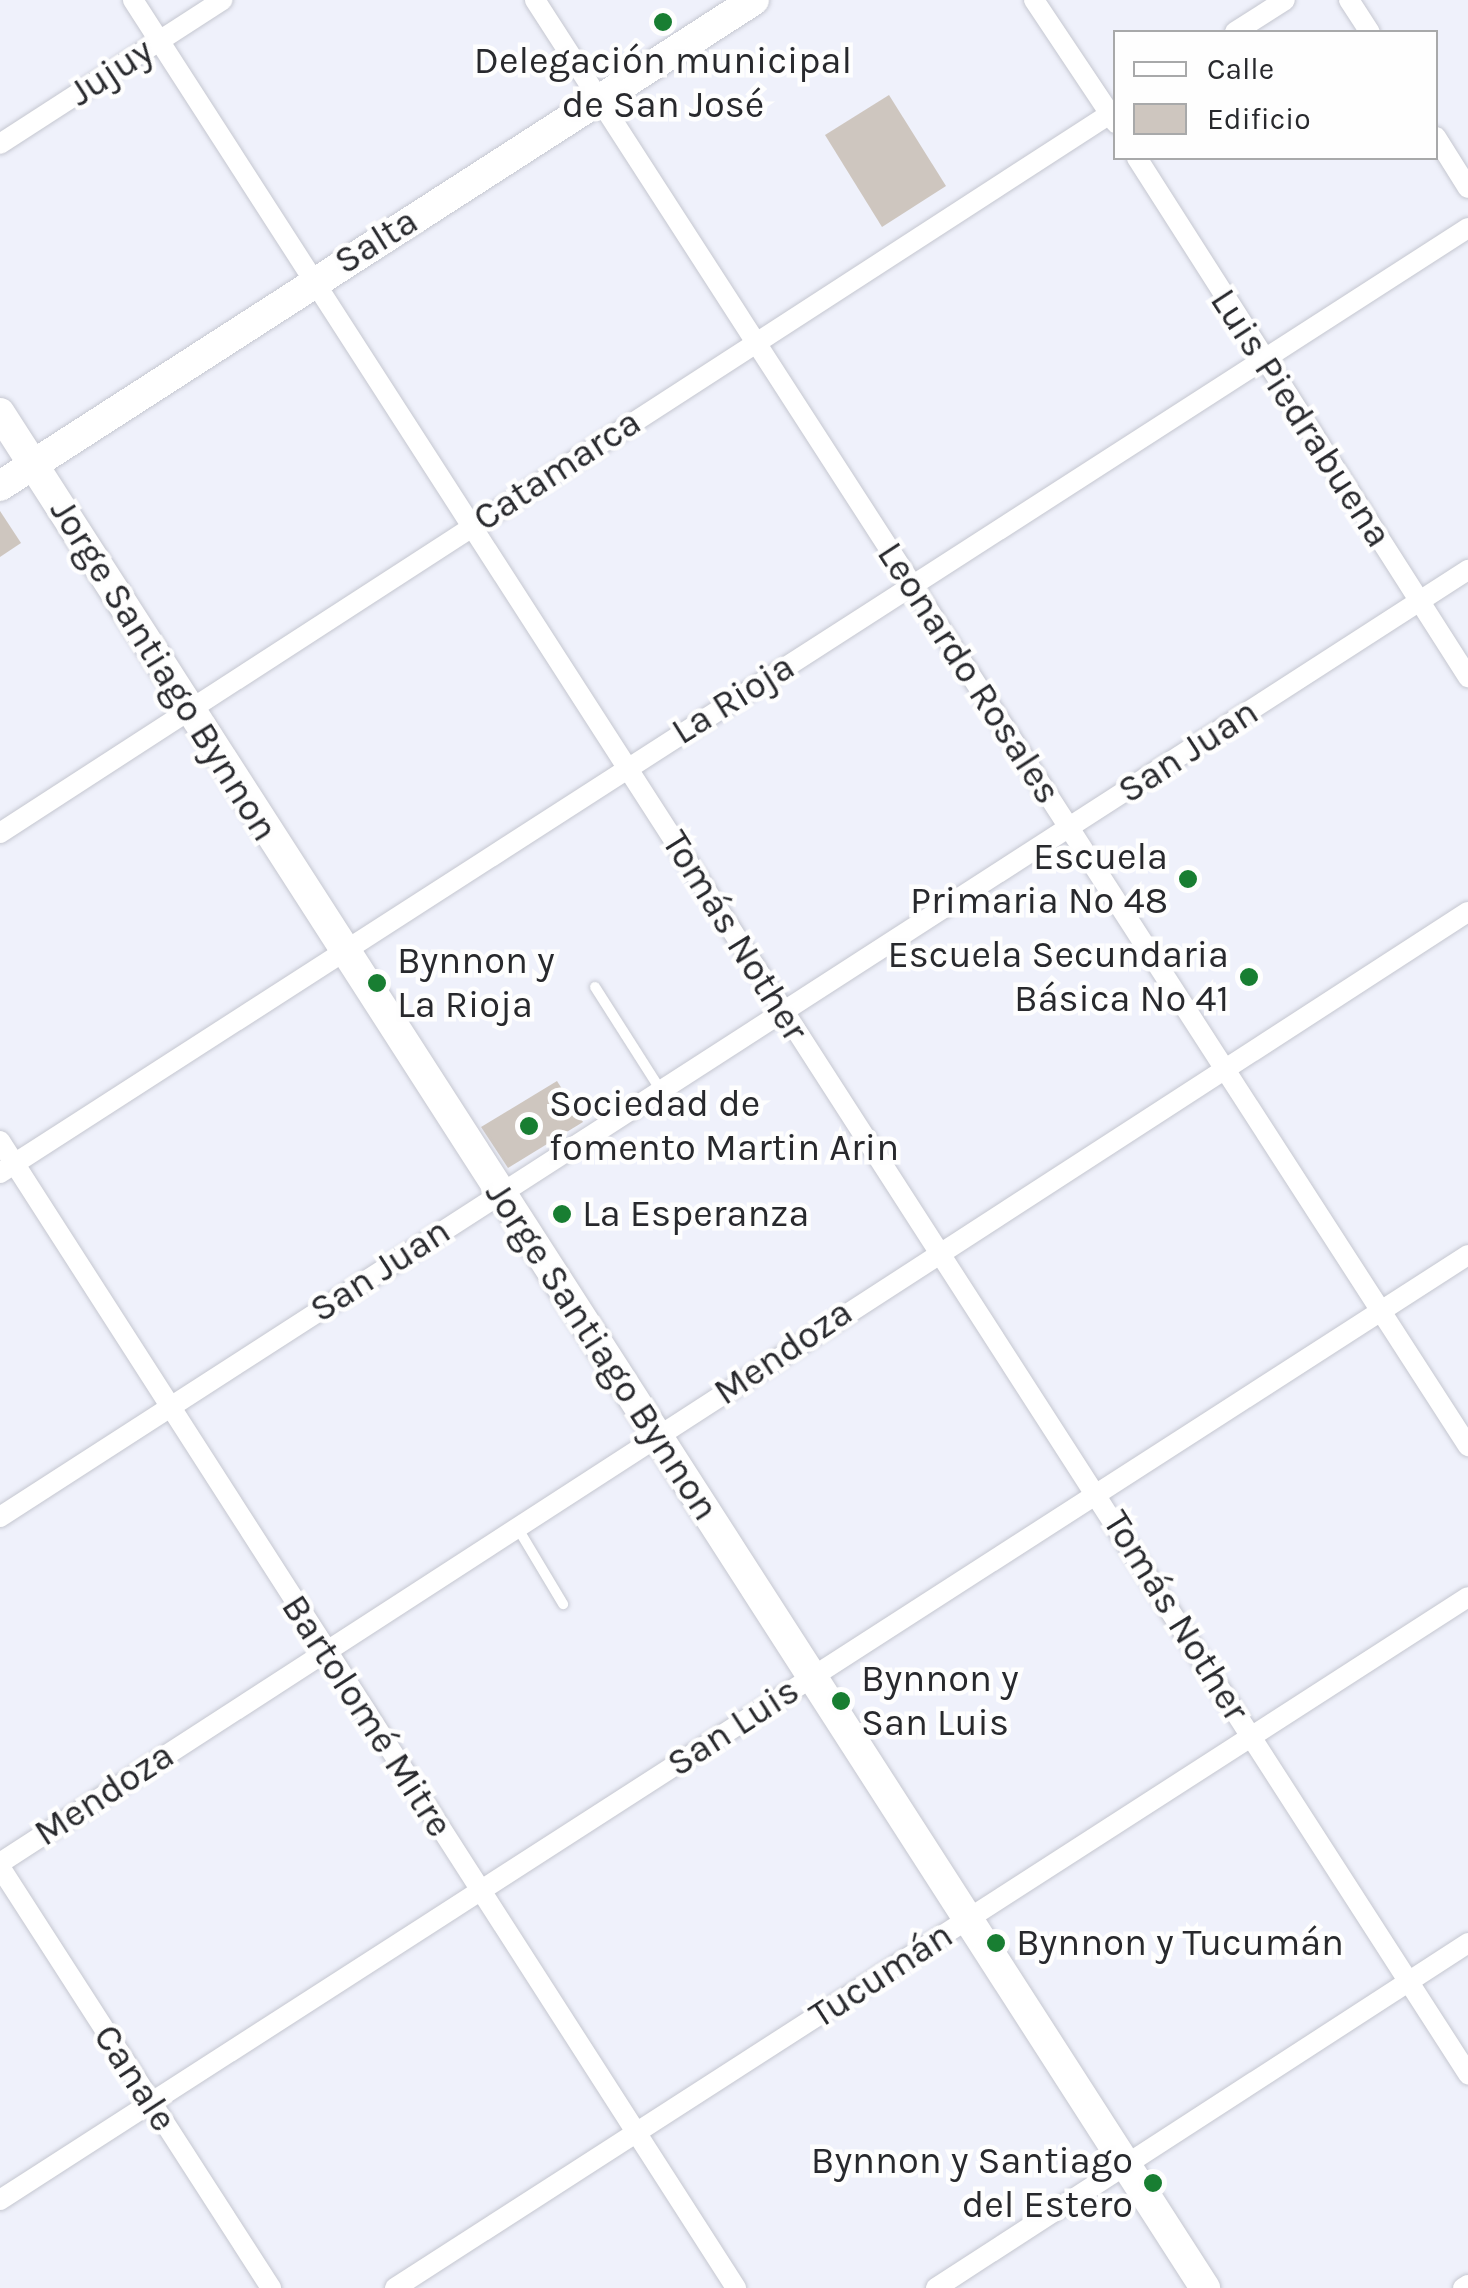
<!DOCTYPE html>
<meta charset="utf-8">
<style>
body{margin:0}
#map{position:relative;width:1468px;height:2288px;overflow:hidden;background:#eff1fb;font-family:Karla,sans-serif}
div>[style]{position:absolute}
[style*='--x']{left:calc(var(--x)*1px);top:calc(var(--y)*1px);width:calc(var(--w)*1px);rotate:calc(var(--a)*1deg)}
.building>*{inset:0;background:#cec6bf}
.roads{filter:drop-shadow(0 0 2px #c5c7d0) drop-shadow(0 0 2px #c5c7d0)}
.lane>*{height:10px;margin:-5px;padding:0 5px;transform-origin:5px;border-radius:5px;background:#fff}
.street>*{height:20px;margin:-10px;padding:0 10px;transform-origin:10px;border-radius:10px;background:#fff}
.secondary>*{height:30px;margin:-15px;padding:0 15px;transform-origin:15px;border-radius:15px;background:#fff}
.dots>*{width:28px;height:28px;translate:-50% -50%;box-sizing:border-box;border:5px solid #fefefe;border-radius:50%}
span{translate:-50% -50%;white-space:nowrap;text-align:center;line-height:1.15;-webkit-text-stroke:9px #fefefe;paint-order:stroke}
.poi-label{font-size:38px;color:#28292d}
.right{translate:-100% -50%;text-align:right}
.left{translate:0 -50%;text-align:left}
.street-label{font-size:38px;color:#28292d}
.legend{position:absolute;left:1113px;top:30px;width:325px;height:130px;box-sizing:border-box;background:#fefefe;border:2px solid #a8a9aa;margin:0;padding:12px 18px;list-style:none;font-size:30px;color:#28292d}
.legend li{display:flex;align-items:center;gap:20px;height:50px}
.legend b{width:50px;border:2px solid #a8a9aa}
</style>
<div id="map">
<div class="building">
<i style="clip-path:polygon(889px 95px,946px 186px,882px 227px,825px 135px)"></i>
<i style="clip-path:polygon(0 511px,21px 543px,0 557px)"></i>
<i style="clip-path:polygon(557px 1081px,583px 1122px,508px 1168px,481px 1127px)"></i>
</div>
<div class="roads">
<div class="lane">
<i style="--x:595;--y:987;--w:121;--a:57.5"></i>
<i style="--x:517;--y:1527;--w:90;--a:59.1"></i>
</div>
<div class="street">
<i style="--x:133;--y:0;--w:2467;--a:57.23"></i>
<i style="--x:535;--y:0;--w:1721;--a:57.17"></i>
<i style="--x:1034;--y:0;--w:148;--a:56.3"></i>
<i style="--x:1349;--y:0;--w:38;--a:57"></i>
<i style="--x:1235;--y:32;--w:59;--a:-32.6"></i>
<i style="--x:1436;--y:137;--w:60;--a:57.9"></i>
<i style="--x:0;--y:144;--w:265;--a:-32.9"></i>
<i style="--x:1137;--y:158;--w:616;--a:57.47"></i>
<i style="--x:0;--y:833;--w:1330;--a:-32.94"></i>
<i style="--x:0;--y:1141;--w:1363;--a:57.31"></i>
<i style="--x:0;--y:1173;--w:1746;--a:-32.77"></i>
<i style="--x:0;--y:1517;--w:1747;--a:-32.83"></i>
<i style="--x:0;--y:1863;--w:1749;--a:-32.94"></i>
<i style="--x:0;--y:1867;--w:501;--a:57.23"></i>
<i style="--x:0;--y:2200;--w:1746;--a:-32.77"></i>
<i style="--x:395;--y:2288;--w:1276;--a:-32.78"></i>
<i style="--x:936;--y:2288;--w:634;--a:-32.96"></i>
<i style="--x:1463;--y:2288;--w:6;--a:-31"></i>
</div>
<div class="secondary">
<i style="--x:0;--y:413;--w:2229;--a:57.27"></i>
<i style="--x:0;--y:486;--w:897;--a:-32.8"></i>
</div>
</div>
<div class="dots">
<i style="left:663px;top:22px;background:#187e32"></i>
<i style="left:1188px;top:879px;background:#187e32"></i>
<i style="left:1249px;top:977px;background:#187e32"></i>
<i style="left:377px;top:983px;background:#187e32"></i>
<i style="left:529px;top:1126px;background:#187e32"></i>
<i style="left:562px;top:1214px;background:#187e32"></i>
<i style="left:841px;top:1701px;background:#187e32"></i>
<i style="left:996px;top:1943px;background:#187e32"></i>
<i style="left:1153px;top:2183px;background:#187e32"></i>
</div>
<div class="poi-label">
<span style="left:663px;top:83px">Delegación municipal<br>de San José</span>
<span class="right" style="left:1168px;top:879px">Escuela<br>Primaria Nº 48</span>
<span class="right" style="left:1229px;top:977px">Escuela Secundaria<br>Básica Nº 41</span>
<span class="left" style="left:397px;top:983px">Bynnon y<br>La Rioja</span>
<span class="left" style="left:549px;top:1126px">Sociedad de<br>fomento Martin Arin</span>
<span class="left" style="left:582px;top:1214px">La Esperanza</span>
<span class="left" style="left:861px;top:1701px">Bynnon y<br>San Luis</span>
<span class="left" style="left:1016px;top:1943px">Bynnon y Tucumán</span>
<span class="right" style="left:1133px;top:2183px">Bynnon y Santiago<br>del Estero</span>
</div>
<div class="street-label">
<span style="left:111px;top:72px;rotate:-33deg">Jujuy</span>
<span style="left:376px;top:241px;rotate:-32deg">Salta</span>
<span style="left:1301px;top:418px;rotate:57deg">Luis Piedrabuena</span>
<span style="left:557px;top:470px;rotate:-33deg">Catamarca</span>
<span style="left:164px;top:670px;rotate:58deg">Jorge Santiago Bynnon</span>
<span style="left:969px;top:673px;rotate:57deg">Leonardo Rosales</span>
<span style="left:733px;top:699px;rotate:-32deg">La Rioja</span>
<span style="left:1188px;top:751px;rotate:-33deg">San Juan</span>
<span style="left:735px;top:936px;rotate:58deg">Tomás Nother</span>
<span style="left:380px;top:1270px;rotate:-33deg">San Juan</span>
<span style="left:602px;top:1351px;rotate:57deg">Jorge Santiago Bynnon</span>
<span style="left:783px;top:1352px;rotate:-34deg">Mendoza</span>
<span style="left:1176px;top:1616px;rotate:58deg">Tomás Nother</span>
<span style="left:367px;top:1716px;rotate:57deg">Bartolomé Mitre</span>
<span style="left:733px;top:1727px;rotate:-33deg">San Luis</span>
<span style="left:104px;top:1794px;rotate:-33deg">Mendoza</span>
<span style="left:881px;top:1975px;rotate:-33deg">Tucumán</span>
<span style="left:135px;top:2078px;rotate:57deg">Canale</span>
</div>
<ul class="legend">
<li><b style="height:12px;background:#fff"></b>Calle</li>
<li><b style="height:28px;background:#cec6bf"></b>Edificio</li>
</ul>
</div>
